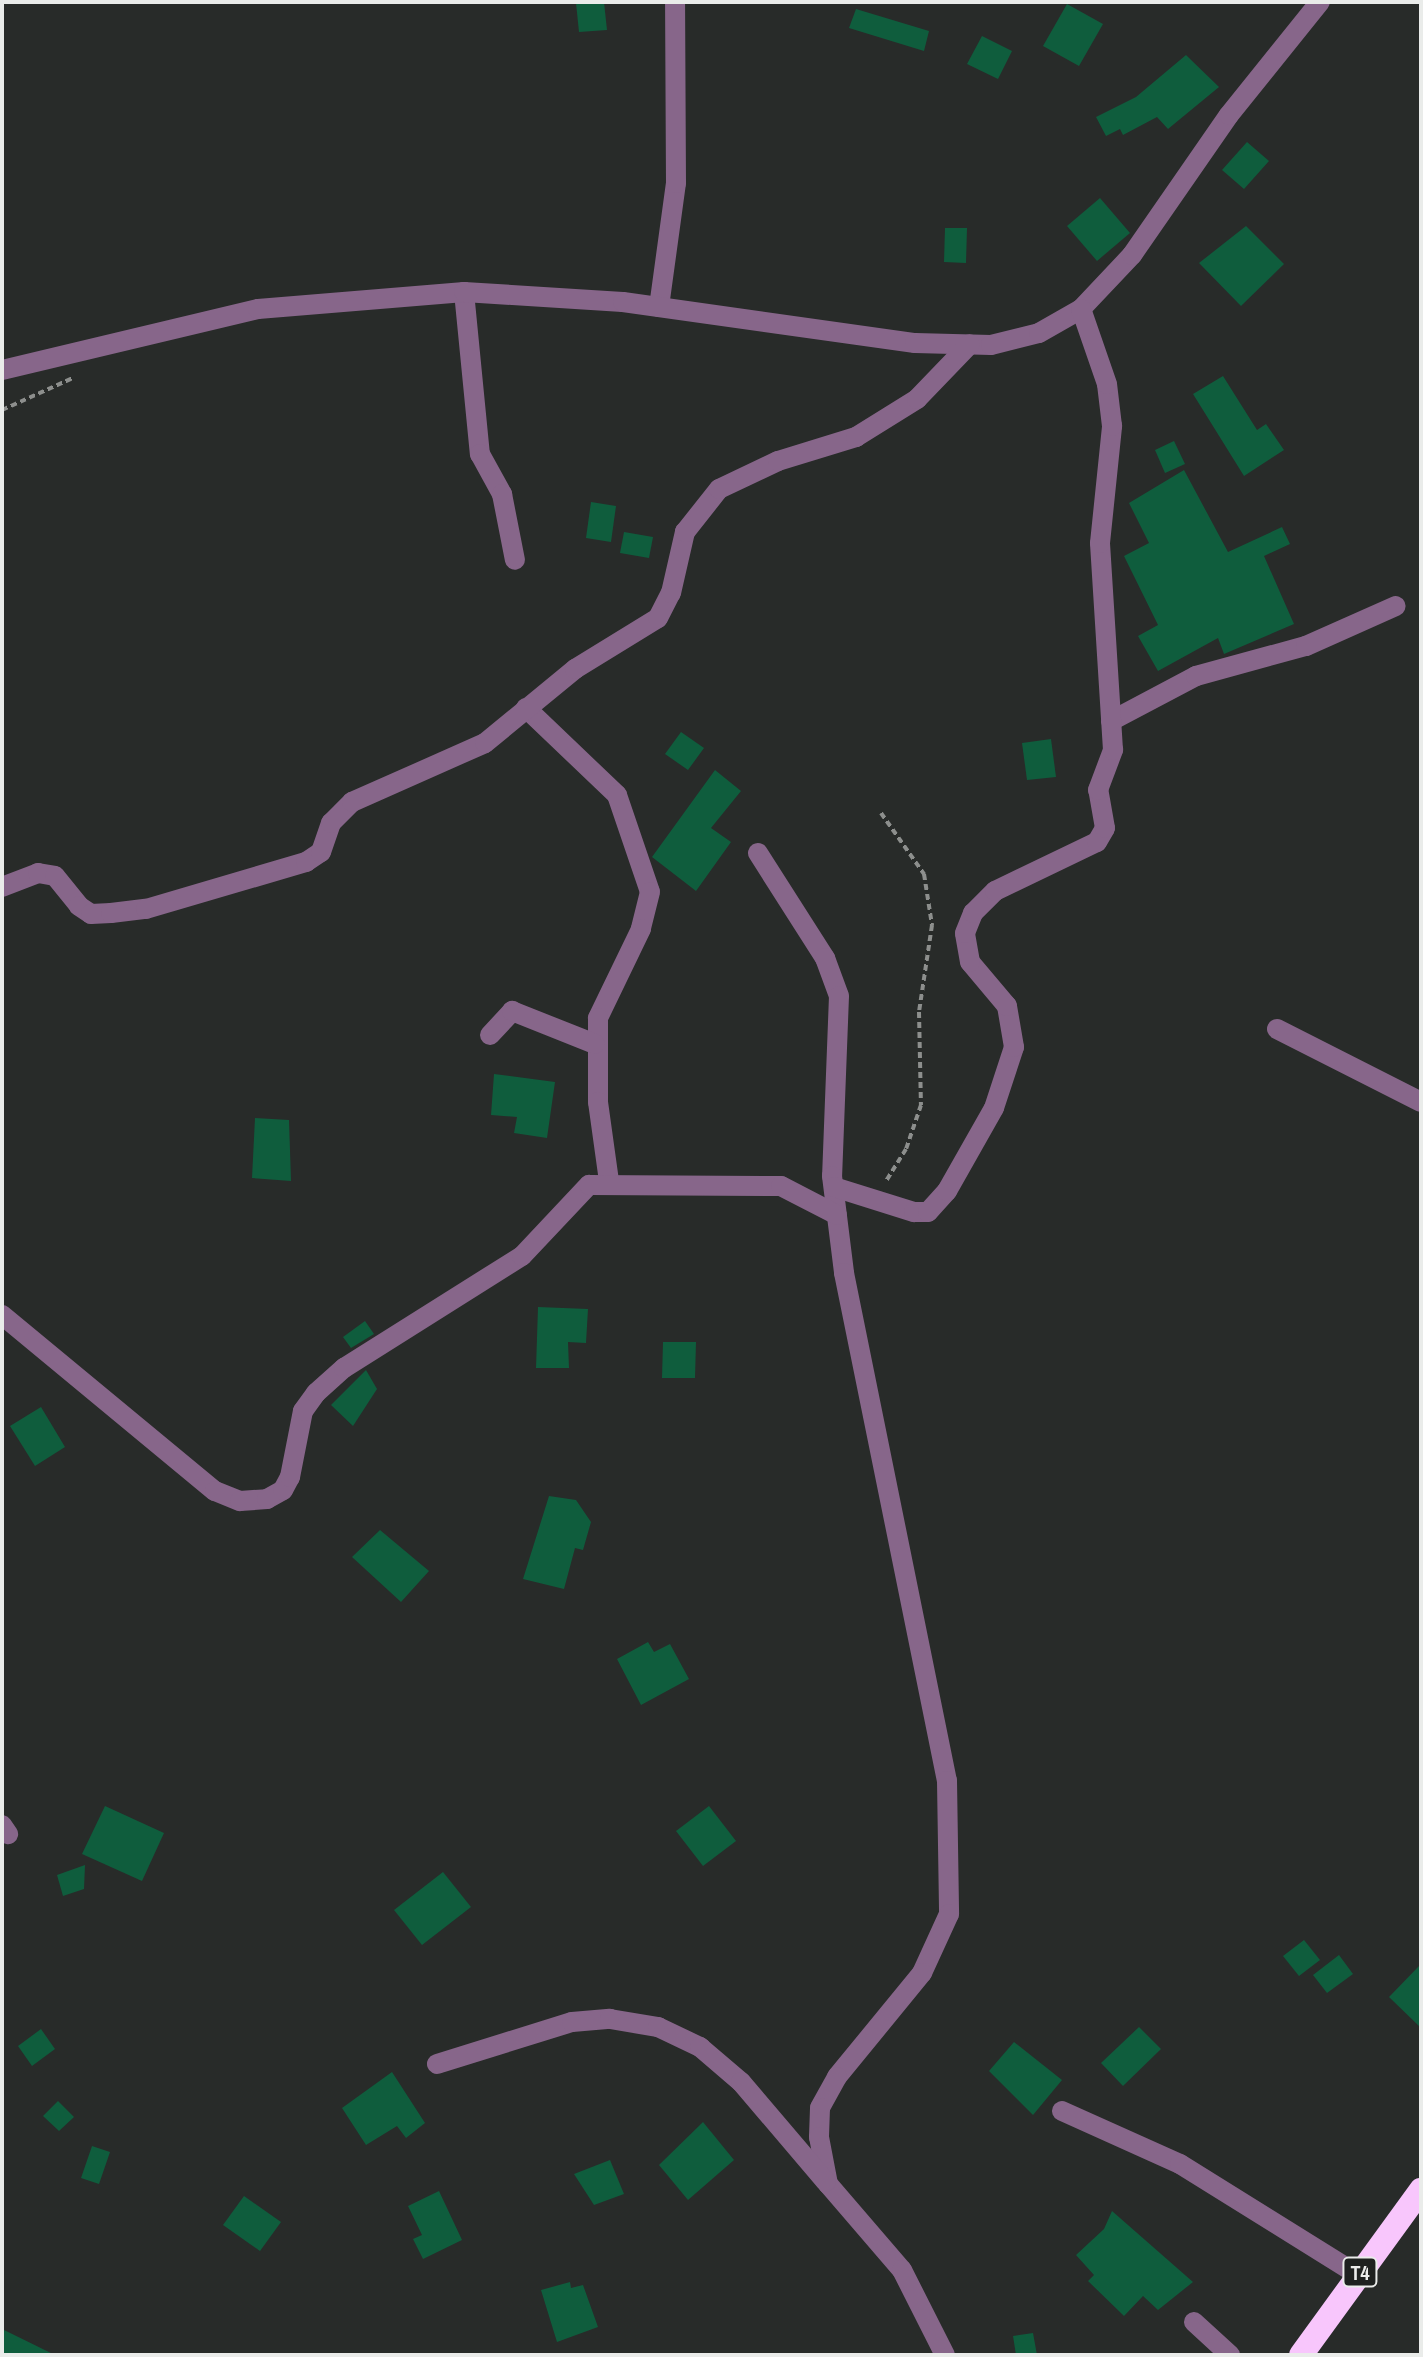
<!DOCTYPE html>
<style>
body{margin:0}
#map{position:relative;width:1423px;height:2357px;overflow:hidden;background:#282b29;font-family:"Archivo Narrow",sans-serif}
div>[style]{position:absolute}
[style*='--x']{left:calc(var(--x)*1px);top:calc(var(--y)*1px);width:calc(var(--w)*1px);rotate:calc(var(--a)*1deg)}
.building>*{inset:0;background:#0f5d3d}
.path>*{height:4px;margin-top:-2px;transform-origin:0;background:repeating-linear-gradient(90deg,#8d8f8d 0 6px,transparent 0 10px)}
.minor>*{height:20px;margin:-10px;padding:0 10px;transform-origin:10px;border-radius:10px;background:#87668a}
.highway>*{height:24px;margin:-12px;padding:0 12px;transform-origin:12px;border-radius:12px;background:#f8c6fc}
span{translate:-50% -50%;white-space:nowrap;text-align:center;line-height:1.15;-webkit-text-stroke:6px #1e211f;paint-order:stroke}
.shield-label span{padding:2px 6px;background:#1e211f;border:2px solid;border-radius:6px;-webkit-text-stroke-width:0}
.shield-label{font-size:20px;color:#eaecea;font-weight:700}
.frame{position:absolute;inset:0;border:4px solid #eaecea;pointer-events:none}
</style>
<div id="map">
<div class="building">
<i style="clip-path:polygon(587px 2px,604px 2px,607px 30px,579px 32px,576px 3px)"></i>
<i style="clip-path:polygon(1067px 4px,1103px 24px,1079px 66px,1043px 46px)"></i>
<i style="clip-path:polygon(856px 9px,929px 31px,924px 51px,849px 28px)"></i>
<i style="clip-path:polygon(982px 36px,1012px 51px,998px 79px,967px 64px)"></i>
<i style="clip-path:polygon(1186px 55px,1219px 87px,1168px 129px,1157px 117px,1123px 135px,1120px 129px,1106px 136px,1096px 117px,1136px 97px)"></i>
<i style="clip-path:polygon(1247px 142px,1269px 161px,1244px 189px,1222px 170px)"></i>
<i style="clip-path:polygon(1100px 198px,1130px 233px,1097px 261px,1067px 226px)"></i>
<i style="clip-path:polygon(1246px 226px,1284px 264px,1241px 306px,1199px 263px)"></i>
<i style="clip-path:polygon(945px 228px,967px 228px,966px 263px,944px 262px)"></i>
<i style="clip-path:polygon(1223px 376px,1257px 430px,1266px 424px,1284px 450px,1244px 476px,1193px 394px)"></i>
<i style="clip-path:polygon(1174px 441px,1185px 464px,1165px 473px,1155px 450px)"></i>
<i style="clip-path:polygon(1184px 470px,1228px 552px,1282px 527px,1290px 544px,1264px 556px,1294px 624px,1224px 654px,1218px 638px,1158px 671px,1138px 636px,1158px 625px,1124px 556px,1149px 543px,1129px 503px)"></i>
<i style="clip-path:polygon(591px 502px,616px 506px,611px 542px,586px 538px)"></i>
<i style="clip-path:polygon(624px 532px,653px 537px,649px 558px,620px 553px)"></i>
<i style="clip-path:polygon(681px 732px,704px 748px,688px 770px,665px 754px)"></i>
<i style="clip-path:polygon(1051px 739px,1056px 777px,1027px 780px,1022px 743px)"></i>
<i style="clip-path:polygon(715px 770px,741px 791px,711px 828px,731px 842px,696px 891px,652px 857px)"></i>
<i style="clip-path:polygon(494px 1074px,555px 1082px,547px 1138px,514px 1133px,517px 1117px,491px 1115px)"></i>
<i style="clip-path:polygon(255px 1118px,289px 1120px,291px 1181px,252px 1178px)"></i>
<i style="clip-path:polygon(538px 1307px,588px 1309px,586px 1343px,568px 1342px,569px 1368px,536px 1368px)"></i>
<i style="clip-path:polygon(365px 1321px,374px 1334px,351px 1348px,343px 1337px)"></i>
<i style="clip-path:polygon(663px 1342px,696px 1342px,695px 1378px,662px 1378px)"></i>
<i style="clip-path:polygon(366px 1370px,377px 1389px,353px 1426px,331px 1405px)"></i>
<i style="clip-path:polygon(41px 1407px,65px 1447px,35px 1466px,10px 1426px)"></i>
<i style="clip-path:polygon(549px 1496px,576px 1500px,591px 1522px,583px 1550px,575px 1548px,564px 1589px,523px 1579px)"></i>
<i style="clip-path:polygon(380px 1530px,429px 1571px,401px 1602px,352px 1557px)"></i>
<i style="clip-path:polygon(648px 1642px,654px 1652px,670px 1644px,689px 1679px,641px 1705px,617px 1659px)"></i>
<i style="clip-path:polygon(105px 1806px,164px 1833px,142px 1881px,82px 1854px)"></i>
<i style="clip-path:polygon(709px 1806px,736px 1841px,703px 1866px,676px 1831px)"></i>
<i style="clip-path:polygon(85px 1865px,84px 1889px,63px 1896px,57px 1875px)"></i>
<i style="clip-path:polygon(443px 1872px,471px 1907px,422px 1945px,394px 1910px)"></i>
<i style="clip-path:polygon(1304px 1940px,1320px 1960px,1299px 1976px,1283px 1956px)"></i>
<i style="clip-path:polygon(1339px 1955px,1353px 1974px,1327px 1993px,1313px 1975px)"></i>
<i style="clip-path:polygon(1421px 1964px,1421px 2028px,1389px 1997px)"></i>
<i style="clip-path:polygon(1139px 2027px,1161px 2049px,1123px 2086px,1101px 2063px)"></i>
<i style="clip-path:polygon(41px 2029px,55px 2049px,32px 2066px,18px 2046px)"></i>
<i style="clip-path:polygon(1014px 2042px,1062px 2080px,1033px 2115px,989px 2071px)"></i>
<i style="clip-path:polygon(392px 2072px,425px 2123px,406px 2138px,397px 2126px,366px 2145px,342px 2108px)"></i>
<i style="clip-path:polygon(58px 2101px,74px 2117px,59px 2131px,43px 2116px)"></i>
<i style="clip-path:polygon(703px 2122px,734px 2160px,688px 2200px,659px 2165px)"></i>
<i style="clip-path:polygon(92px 2146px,110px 2152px,99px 2184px,81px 2178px)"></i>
<i style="clip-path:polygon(610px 2160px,624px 2194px,594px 2205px,574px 2174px)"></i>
<i style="clip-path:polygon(439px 2191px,462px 2240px,423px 2259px,413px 2239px,422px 2235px,408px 2206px)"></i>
<i style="clip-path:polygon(244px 2196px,281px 2222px,260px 2251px,223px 2225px)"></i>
<i style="clip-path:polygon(1112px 2211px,1193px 2282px,1158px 2310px,1143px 2296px,1124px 2316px,1088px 2281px,1094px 2275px,1076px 2255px,1104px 2229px)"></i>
<i style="clip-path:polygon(570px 2282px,571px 2288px,583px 2285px,598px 2327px,557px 2342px,541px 2290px)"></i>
<i style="clip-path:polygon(2px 2329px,55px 2355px,2px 2355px)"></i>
<i style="clip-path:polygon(1033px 2333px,1037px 2355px,1016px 2355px,1013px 2336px)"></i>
</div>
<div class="path">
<i style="--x:2;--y:410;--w:78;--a:-24.3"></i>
<i style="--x:881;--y:813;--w:75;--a:54.8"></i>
<i style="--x:924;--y:874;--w:52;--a:81.1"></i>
<i style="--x:932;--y:925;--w:88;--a:98.5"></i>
<i style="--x:919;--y:1012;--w:93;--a:88.8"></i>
<i style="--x:921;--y:1105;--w:46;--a:108.8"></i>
<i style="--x:906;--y:1149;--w:39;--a:122"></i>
</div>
<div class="minor">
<i style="--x:464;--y:292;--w:163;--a:84.4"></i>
<i style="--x:480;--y:454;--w:46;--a:61.2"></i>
<i style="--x:502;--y:494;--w:67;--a:78.9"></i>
<i style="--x:659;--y:307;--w:125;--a:-82.2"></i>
<i style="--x:676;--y:183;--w:181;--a:-90.3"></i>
<i style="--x:2;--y:370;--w:263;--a:-13.4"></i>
<i style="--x:258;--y:309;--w:207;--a:-4.7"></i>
<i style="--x:464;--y:292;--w:159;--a:3.6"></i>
<i style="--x:623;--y:302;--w:295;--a:8"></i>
<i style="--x:915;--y:343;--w:76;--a:1.5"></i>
<i style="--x:991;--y:345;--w:49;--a:-14"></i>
<i style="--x:1039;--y:333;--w:48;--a:-29.7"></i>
<i style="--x:1081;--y:309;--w:74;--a:-46.6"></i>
<i style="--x:1132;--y:255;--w:170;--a:-55.3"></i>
<i style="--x:1229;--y:115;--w:145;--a:-51.2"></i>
<i style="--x:526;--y:708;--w:126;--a:43.7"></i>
<i style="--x:617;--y:795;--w:102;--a:71.2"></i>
<i style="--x:650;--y:892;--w:38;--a:104"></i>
<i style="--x:641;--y:929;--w:99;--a:115.8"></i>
<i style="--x:598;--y:1018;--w:84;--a:90"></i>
<i style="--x:598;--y:1102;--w:80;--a:82.1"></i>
<i style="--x:1111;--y:721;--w:96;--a:-27.9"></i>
<i style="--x:1196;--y:676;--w:114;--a:-15.3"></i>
<i style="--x:1306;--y:646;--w:98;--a:-24"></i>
<i style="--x:758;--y:853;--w:125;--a:57.5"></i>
<i style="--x:825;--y:958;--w:40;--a:69.8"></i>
<i style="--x:839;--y:996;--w:180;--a:92.2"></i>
<i style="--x:832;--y:1176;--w:98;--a:82.9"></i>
<i style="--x:844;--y:1273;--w:518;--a:78.54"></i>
<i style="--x:947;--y:1781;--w:133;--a:89.1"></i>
<i style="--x:949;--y:1914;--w:65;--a:114.6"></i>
<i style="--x:922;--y:1973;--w:134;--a:129.3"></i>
<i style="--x:837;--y:2077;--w:35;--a:119"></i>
<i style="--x:820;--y:2108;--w:29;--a:92"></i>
<i style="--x:819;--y:2137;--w:48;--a:79.2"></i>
<i style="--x:828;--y:2184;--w:113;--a:49.3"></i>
<i style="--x:902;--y:2270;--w:95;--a:63.2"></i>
<i style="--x:2;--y:887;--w:39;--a:-21"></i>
<i style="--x:38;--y:873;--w:17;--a:10"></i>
<i style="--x:55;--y:876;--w:38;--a:51"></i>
<i style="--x:79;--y:906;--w:14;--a:34"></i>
<i style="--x:91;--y:914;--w:20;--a:-3"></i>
<i style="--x:111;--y:913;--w:35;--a:-7"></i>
<i style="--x:146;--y:909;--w:167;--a:-16.4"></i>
<i style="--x:306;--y:862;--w:18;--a:-34"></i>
<i style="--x:321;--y:852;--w:31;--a:-71"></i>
<i style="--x:331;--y:823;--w:30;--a:-45"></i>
<i style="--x:352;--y:802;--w:145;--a:-23.9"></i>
<i style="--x:485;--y:743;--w:117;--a:-39.4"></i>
<i style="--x:575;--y:669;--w:97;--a:-31.6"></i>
<i style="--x:658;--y:618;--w:28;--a:-63"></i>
<i style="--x:671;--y:593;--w:63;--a:-77.1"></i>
<i style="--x:685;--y:532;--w:55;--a:-51.7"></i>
<i style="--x:719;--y:489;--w:65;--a:-25.4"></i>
<i style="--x:778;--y:461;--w:82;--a:-17.1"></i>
<i style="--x:856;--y:437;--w:72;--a:-31.9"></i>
<i style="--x:917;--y:399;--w:76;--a:-46.1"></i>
<i style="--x:1277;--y:1029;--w:161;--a:26.9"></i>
<i style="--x:490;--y:1035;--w:33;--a:-47"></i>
<i style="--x:512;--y:1011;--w:89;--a:21.7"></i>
<i style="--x:834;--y:1187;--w:84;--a:17.4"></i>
<i style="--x:914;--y:1212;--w:14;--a:0"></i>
<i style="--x:928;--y:1212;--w:28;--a:-48"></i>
<i style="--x:947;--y:1191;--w:95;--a:-60.5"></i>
<i style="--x:994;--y:1108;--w:64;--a:-71.8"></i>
<i style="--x:1014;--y:1047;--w:42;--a:-99.7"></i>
<i style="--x:1007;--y:1006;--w:57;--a:-130.1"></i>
<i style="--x:970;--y:962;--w:29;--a:-100"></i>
<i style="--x:965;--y:933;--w:22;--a:-68"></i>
<i style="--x:973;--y:913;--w:31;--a:-45"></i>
<i style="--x:995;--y:891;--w:113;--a:-25.7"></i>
<i style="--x:1097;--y:842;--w:16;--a:-60"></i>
<i style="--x:1105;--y:828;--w:39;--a:-100"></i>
<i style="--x:1098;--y:790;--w:43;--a:-69.4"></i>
<i style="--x:1113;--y:750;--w:207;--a:-93.6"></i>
<i style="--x:1100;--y:543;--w:118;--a:-84.1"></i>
<i style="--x:1112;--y:426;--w:42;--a:-96.8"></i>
<i style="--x:1107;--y:384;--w:79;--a:-109.1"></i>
<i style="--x:2;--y:1315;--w:276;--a:39.6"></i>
<i style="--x:215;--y:1491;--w:27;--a:22"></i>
<i style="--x:240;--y:1501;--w:27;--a:-4"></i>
<i style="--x:267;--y:1499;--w:18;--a:-29"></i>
<i style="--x:283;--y:1490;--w:15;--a:-62"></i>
<i style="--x:290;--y:1477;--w:67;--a:-78.9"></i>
<i style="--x:303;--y:1411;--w:22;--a:-54"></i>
<i style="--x:316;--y:1393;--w:38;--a:-42"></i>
<i style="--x:344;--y:1368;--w:210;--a:-32.2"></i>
<i style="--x:522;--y:1256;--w:98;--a:-46.7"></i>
<i style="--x:589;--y:1185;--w:192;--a:0.3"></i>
<i style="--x:781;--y:1186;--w:63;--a:27.4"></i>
<i style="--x:2;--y:1825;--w:11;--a:56"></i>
<i style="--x:437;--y:2064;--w:141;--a:-17.3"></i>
<i style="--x:572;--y:2022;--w:38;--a:-5"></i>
<i style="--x:610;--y:2019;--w:49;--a:9.5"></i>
<i style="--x:658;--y:2027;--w:47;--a:25.5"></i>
<i style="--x:700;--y:2047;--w:54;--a:40.5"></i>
<i style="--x:741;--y:2082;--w:131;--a:49.6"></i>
<i style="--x:1062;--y:2111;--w:129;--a:24.2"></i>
<i style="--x:1180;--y:2164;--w:210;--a:31.9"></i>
<i style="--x:1194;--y:2322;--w:49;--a:42.5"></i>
</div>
<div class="highway">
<i style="--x:1301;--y:2355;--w:204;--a:-54"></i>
</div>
<div class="shield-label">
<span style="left:1360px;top:2272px">T4</span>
</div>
<div class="frame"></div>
</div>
